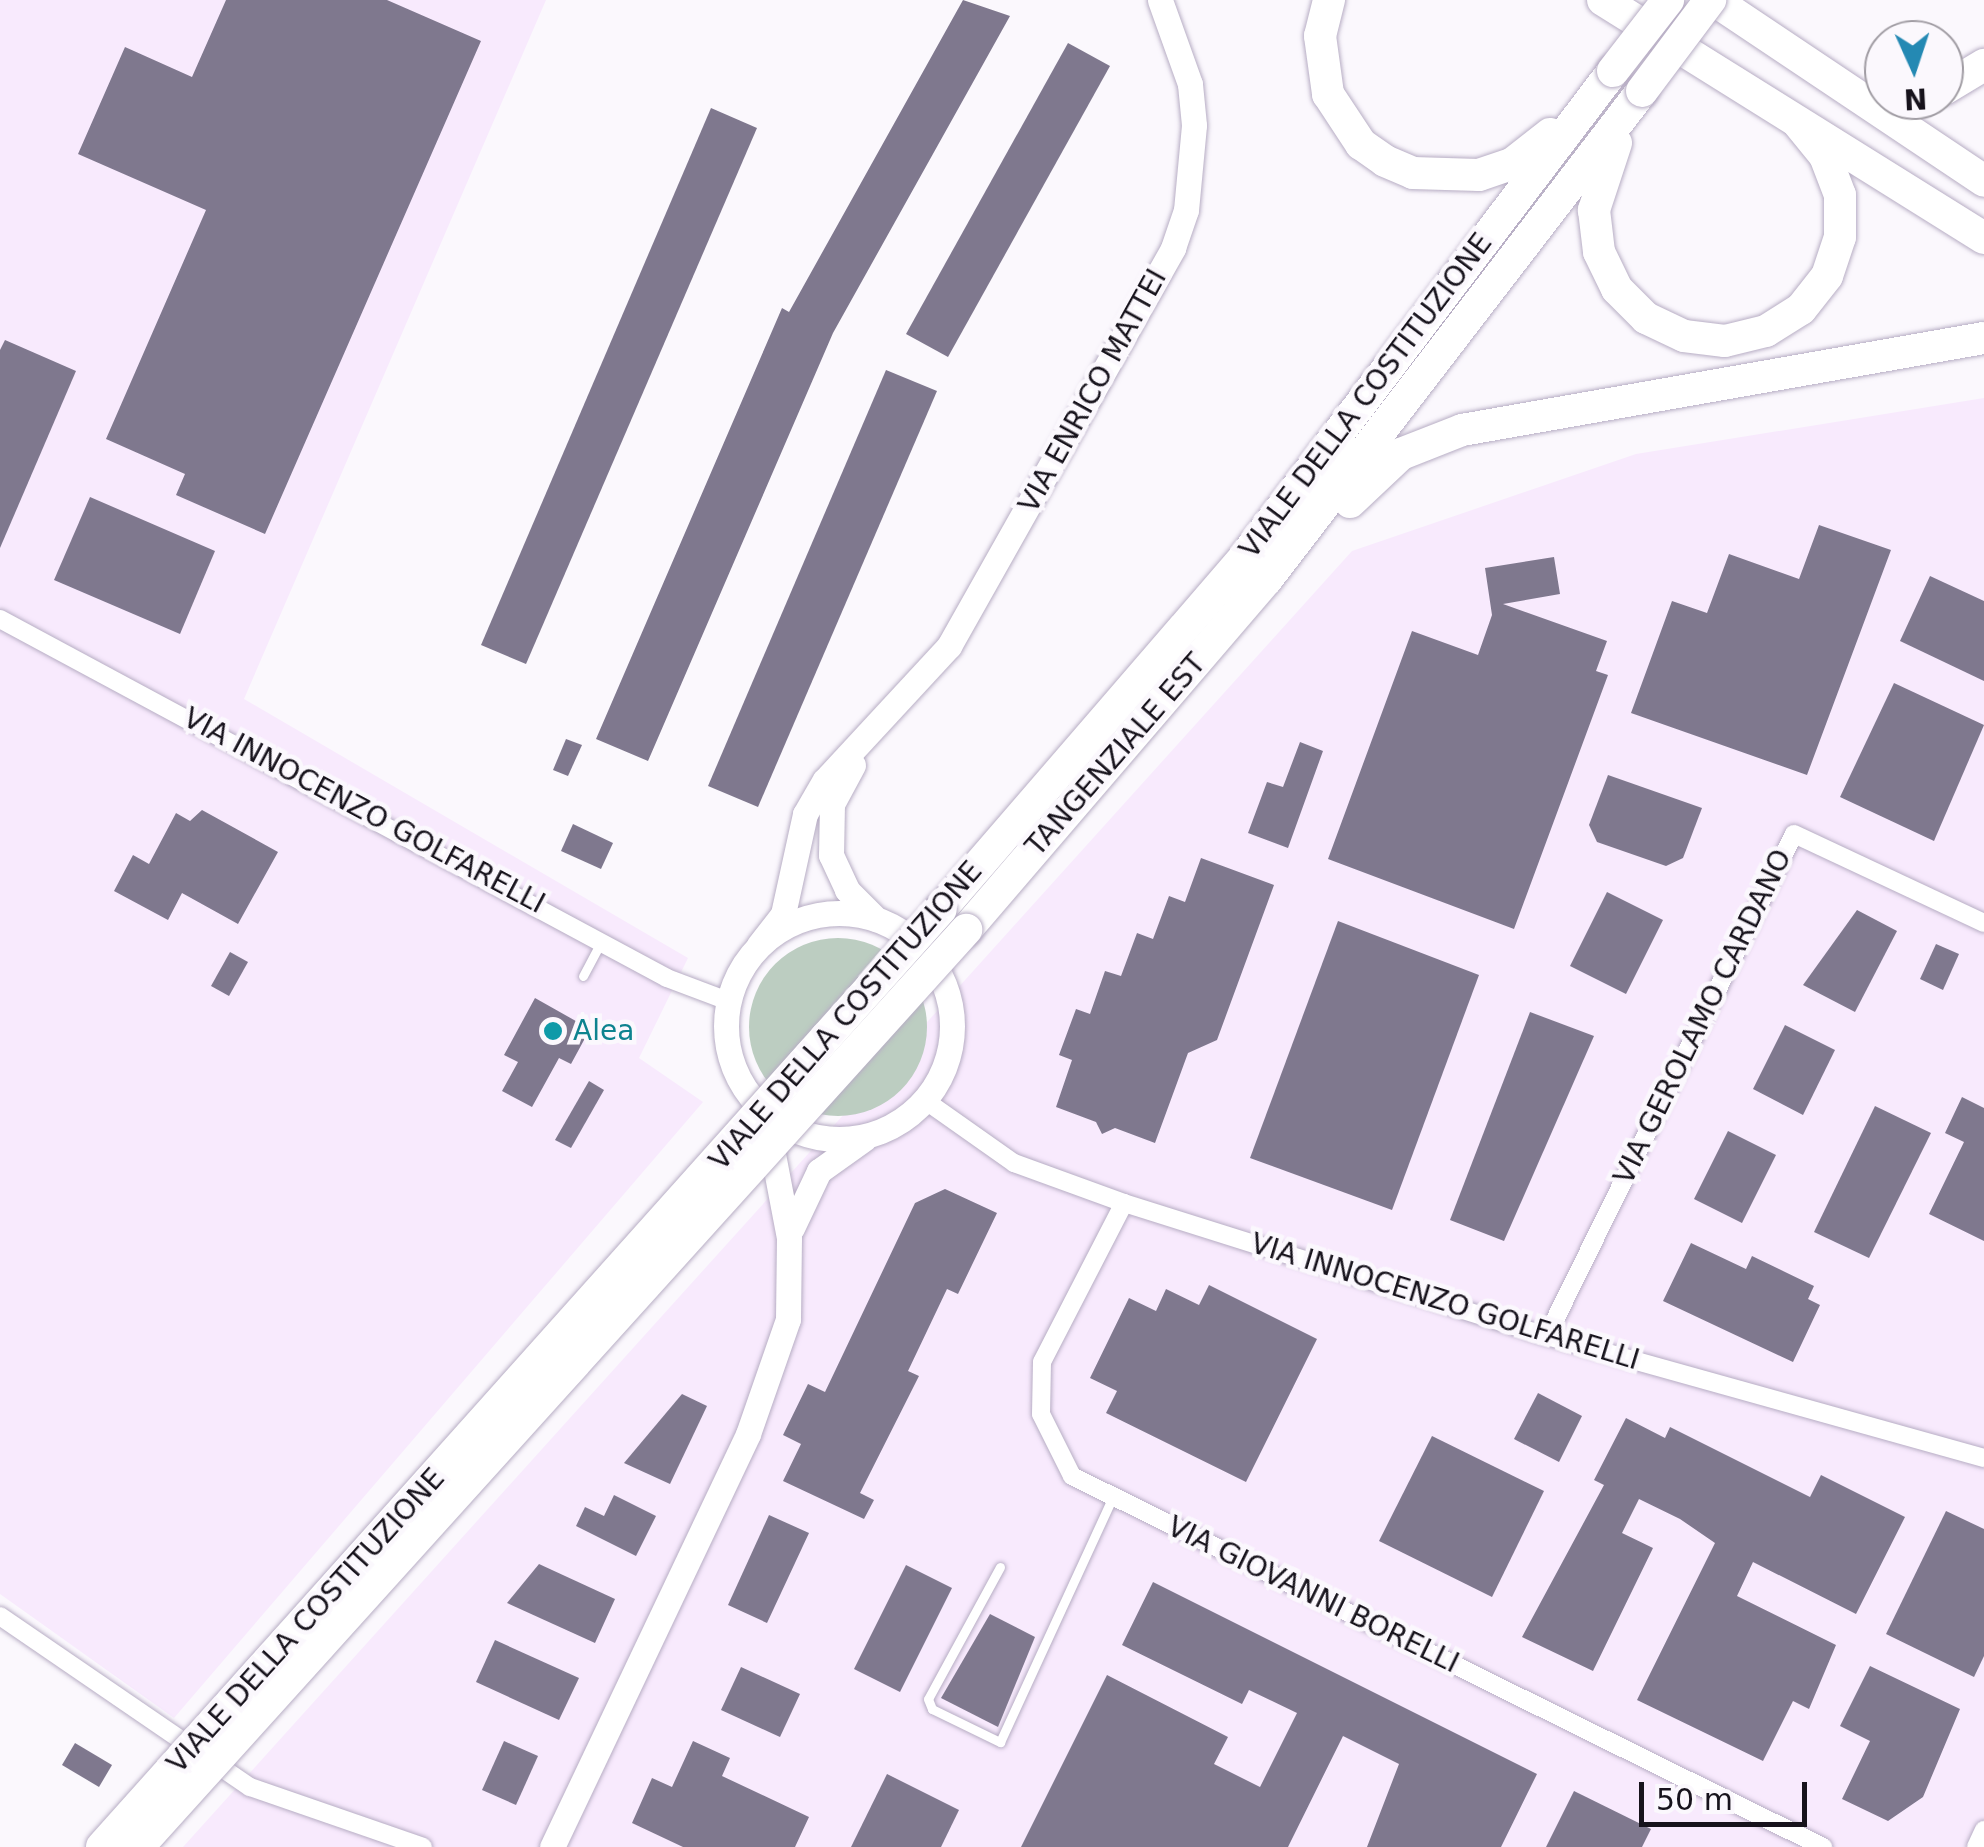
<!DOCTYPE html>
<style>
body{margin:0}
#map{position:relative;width:1984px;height:1847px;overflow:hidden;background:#fbf8fd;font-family:"DejaVu Sans",sans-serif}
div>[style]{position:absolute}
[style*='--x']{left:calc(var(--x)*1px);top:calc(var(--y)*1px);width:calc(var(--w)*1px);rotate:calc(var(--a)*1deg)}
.industrial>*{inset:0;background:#f8eafd}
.green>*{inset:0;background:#bccdc1}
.round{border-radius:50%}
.building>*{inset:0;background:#7f788e}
.roads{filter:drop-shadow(0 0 2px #b7adc4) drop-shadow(0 0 2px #b7adc4)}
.lane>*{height:9px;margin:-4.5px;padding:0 4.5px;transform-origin:4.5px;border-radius:4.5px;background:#fff}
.street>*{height:18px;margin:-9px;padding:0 9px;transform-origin:9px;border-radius:9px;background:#fff}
.secondary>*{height:25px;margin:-12.5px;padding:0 12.5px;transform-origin:12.5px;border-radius:12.5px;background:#fff}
.secondary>.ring{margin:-12.5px;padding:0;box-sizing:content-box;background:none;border:25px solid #fff;border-radius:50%}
.highway>*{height:32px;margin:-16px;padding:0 16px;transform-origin:16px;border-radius:16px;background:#fff}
.bridges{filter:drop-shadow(0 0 2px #b7adc4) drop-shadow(0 0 2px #b7adc4)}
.highway-bridge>*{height:32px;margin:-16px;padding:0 16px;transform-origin:16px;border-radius:16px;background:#fff}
.dots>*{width:28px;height:28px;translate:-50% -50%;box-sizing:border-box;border:5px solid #fbf8fd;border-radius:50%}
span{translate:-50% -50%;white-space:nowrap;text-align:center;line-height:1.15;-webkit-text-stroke:9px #fbf8fd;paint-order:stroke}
.street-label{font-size:28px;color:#17131c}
.culture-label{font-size:28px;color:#0d838f}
.left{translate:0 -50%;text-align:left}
.north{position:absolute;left:1864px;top:20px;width:100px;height:100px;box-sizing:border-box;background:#fbf8fd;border:2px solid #a09ca3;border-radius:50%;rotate:177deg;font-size:28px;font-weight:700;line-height:40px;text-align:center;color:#17131c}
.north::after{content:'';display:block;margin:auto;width:35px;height:45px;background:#2489b3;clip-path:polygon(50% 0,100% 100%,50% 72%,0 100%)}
.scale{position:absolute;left:1639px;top:1782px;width:168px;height:45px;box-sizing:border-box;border:5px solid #17131c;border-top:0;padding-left:12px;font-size:30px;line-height:35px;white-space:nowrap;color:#17131c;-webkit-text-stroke:8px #fbf8fd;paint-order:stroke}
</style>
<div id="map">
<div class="industrial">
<i style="clip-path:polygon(0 0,546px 0,244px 699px,688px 958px,639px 1058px,703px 1102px,174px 1718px,0 1594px)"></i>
<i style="clip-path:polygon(1984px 398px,1984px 1847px,183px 1847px,1352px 551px,1636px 454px)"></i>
</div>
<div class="green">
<i class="round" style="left:749px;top:938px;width:178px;height:178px"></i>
</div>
<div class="building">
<i style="clip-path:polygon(226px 0,387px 0,481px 41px,265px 534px,176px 495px,185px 474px,106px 439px,206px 210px,78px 154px,125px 47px,192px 77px)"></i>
<i style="clip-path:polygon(963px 0,1010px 16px,833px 333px,648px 761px,596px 739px,782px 308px,789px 312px)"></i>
<i style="clip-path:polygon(1068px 43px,1110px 66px,948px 357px,906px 334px)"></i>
<i style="clip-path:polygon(711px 108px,757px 128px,526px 664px,481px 645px)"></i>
<i style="clip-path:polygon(5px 340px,76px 371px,0 548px,0 350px)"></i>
<i style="clip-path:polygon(886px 370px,937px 391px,758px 807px,708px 786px)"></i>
<i style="clip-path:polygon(90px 497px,215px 551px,180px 634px,54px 580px)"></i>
<i style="clip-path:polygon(1819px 525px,1891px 550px,1807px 775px,1631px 713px,1672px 601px,1707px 613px,1729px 554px,1799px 579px)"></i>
<i style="clip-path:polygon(1554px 557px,1560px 594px,1503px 604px,1607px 641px,1596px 671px,1608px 675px,1514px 929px,1328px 859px,1412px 631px,1478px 655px,1492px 615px,1485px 568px)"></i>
<i style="clip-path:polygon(1930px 576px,1984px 601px,1984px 681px,1900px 641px)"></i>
<i style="clip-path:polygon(1894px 683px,1984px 725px,1934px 841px,1840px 797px)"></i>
<i style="clip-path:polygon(566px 739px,582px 745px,568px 776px,553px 770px)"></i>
<i style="clip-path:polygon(1300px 742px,1323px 751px,1288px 848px,1248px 833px,1267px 782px,1283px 787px)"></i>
<i style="clip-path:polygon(1608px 775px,1702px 808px,1683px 858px,1666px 866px,1597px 842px,1589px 825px)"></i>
<i style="clip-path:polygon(202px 810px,278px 852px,238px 924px,182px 893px,168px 920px,114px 891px,133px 855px,149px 864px,176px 813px,190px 821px)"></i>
<i style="clip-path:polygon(573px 824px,613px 843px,601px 869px,561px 851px)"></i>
<i style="clip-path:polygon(1201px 858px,1274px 885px,1217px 1040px,1188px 1053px,1155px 1143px,1115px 1128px,1102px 1134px,1096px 1122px,1056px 1107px,1072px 1060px,1059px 1055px,1076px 1009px,1090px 1014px,1105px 971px,1121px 976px,1137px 933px,1153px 939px,1169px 896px,1185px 902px)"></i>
<i style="clip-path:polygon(1607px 892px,1663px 920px,1626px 994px,1570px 966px)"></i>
<i style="clip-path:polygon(1857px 910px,1897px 931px,1855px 1012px,1803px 985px)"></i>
<i style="clip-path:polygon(1338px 921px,1479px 975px,1392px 1210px,1250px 1158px)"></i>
<i style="clip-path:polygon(1936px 944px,1959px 954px,1943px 990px,1920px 979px)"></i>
<i style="clip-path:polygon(230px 952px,248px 962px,229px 996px,211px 986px)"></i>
<i style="clip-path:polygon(535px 998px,590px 1029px,571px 1064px,559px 1058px,532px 1107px,502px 1091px,518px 1062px,504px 1055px)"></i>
<i style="clip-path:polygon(1530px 1012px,1594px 1036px,1504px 1241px,1450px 1220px)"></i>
<i style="clip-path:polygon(1785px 1025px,1835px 1050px,1803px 1115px,1753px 1089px)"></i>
<i style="clip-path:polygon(589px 1081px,604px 1090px,571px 1148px,555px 1140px)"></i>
<i style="clip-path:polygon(1962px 1097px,1984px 1108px,1984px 1241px,1929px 1214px,1964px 1142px,1945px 1133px)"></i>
<i style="clip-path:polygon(1875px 1106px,1931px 1133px,1869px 1258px,1814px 1232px)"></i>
<i style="clip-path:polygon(1728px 1131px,1776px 1155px,1742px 1223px,1694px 1199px)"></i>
<i style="clip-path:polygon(945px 1189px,997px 1213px,958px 1294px,947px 1289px,908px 1371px,919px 1376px,860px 1493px,874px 1500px,864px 1519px,783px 1481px,801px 1444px,783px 1435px,808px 1384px,825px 1392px,915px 1203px)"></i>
<i style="clip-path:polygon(1691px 1243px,1746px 1269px,1752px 1256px,1814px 1286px,1808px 1299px,1820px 1305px,1793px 1362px,1663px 1301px)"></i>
<i style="clip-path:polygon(1209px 1285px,1317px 1339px,1246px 1482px,1106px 1413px,1117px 1391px,1090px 1378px,1129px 1298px,1156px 1311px,1166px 1289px,1199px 1305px)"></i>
<i style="clip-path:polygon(1538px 1393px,1582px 1416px,1559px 1462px,1514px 1439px)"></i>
<i style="clip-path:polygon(682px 1394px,707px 1406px,670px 1484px,624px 1463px)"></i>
<i style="clip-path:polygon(1626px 1418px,1665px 1438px,1670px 1427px,1810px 1497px,1821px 1475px,1905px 1517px,1856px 1614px,1753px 1562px,1737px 1596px,1836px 1645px,1809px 1709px,1793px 1701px,1763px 1761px,1637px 1700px,1715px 1543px,1680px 1519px,1639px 1499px,1622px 1533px,1653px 1548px,1593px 1671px,1522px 1637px,1604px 1485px,1594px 1480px)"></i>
<i style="clip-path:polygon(1432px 1436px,1544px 1491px,1492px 1597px,1379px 1541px)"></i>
<i style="clip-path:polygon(614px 1495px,656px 1516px,636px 1556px,576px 1526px,585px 1507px,604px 1516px)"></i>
<i style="clip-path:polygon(1946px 1511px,1984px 1529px,1984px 1656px,1974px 1677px,1886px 1634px)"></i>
<i style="clip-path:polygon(769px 1515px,809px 1533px,767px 1623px,728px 1605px)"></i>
<i style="clip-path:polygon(539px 1564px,615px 1599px,595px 1643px,507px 1603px)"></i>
<i style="clip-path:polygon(906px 1565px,952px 1588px,900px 1692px,854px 1669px)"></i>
<i style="clip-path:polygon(1153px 1582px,1537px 1774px,1501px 1847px,1367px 1847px,1399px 1764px,1343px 1736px,1288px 1847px,1021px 1847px,1107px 1675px,1228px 1737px,1214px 1764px,1260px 1787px,1297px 1713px,1249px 1690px,1242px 1704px,1122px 1645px)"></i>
<i style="clip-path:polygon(990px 1614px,1035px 1637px,998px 1727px,941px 1698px)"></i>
<i style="clip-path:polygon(495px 1640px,579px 1678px,559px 1720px,476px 1682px)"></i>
<i style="clip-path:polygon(1870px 1666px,1960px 1709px,1923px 1797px,1888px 1821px,1842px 1799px,1870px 1741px,1840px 1726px)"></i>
<i style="clip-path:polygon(741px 1667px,800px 1694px,780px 1737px,721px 1710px)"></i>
<i style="clip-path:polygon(504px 1741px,538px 1756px,516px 1805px,482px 1790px)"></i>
<i style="clip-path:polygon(693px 1741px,730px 1758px,722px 1776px,809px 1817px,795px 1847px,683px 1847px,632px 1823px,652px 1778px,672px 1787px)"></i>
<i style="clip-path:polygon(75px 1743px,112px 1765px,99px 1787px,62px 1765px)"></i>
<i style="clip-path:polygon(887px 1774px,959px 1810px,941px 1847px,851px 1847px)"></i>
<i style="clip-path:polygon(1574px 1791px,1651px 1829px,1642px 1847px,1546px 1847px)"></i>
</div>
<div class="roads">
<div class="lane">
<i style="--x:583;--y:976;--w:38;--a:-62"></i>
<i style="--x:1000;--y:1567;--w:150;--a:118.6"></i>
<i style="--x:928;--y:1699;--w:11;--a:68"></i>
<i style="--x:932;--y:1709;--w:76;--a:25.9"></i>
<i style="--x:1000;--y:1742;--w:271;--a:-65.3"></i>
</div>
<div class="street">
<i style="--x:0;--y:619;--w:757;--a:28.29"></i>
<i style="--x:667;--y:978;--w:65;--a:20.7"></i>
<i style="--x:926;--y:1101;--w:108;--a:35.2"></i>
<i style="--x:1014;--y:1163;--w:117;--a:20"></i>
<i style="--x:1124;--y:1203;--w:443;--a:17.5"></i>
<i style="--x:1547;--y:1336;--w:454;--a:15.6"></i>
<i style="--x:1124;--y:1203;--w:179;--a:117.3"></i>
<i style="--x:1042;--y:1362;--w:52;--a:91.1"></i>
<i style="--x:1041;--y:1414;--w:69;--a:63.4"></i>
<i style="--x:1072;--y:1476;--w:838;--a:26.29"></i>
<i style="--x:1547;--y:1336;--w:559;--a:-63.8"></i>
<i style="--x:1794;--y:834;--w:210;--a:25.1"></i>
<i style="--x:0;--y:1616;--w:303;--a:34.4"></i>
<i style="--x:250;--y:1787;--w:183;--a:19.1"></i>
<i style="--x:1976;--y:1847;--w:19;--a:-65"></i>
</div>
<div class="secondary">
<i style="--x:853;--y:765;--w:44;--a:118.3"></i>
<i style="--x:832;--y:804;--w:51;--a:91.1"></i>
<i style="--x:831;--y:855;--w:38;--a:65"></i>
<i style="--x:847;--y:890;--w:41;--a:45"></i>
<i class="ring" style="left:726px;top:913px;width:201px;height:201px"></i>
<i style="--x:759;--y:945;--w:39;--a:-52"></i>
<i style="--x:783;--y:914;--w:102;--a:-77.6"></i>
<i style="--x:805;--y:814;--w:39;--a:-60"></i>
<i style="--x:825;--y:780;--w:183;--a:-47.2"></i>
<i style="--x:949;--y:646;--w:457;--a:-60.6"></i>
<i style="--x:1173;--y:248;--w:40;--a:-71.1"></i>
<i style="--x:1186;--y:210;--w:85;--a:-84.6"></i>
<i style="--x:1194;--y:125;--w:41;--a:-95.6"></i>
<i style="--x:1190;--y:84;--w:89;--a:-109.7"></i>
<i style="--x:792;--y:1228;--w:63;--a:-64.7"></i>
<i style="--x:819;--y:1171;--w:55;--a:-35.4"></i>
<i style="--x:552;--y:1847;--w:457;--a:-64.6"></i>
<i style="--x:748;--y:1434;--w:122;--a:-70.8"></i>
<i style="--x:788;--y:1319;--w:81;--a:-89.3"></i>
<i style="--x:789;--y:1238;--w:107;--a:-100.8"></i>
</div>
<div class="highway">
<i style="--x:1329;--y:0;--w:37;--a:104"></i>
<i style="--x:1320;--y:36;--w:59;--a:82.1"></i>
<i style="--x:1328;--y:94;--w:60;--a:56.6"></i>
<i style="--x:1361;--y:144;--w:29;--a:35"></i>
<i style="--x:1385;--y:161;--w:30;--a:23"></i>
<i style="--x:1413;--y:173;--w:66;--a:1.7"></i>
<i style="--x:1479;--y:175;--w:36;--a:-19"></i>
<i style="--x:1513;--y:163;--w:47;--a:-38.1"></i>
<i style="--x:1603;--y:0;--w:449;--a:32"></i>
<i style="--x:1714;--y:0;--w:325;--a:33.8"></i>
<i style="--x:1944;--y:89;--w:47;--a:-31"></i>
<i style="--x:1616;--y:143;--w:71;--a:108.2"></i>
<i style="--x:1594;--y:210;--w:42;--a:83.2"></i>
<i style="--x:1599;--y:252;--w:41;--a:64.1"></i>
<i style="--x:1617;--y:289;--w:41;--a:45"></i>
<i style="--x:1646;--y:318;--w:42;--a:25.3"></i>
<i style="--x:1684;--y:336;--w:41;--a:7"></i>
<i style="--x:1725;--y:341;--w:42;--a:-13.7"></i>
<i style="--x:1766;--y:331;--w:41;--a:-32.2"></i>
<i style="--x:1801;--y:309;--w:42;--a:-51.8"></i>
<i style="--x:1827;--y:276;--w:41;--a:-71.6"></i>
<i style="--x:1840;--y:237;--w:42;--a:-90"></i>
<i style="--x:1840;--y:195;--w:42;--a:-111"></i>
<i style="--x:1825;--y:156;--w:41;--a:-129.1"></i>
<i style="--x:1350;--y:502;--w:70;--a:-43.3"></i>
<i style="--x:1401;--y:454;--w:66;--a:-21.5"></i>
<i style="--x:1462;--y:430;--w:530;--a:-10"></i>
<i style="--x:941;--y:909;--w:464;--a:-49.2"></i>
<i style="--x:1244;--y:558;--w:611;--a:-52.85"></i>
<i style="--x:966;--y:930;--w:462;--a:-49.4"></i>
<i style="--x:1267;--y:579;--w:615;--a:-52.46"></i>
</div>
</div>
<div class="bridges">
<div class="highway-bridge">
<i style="--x:1613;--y:71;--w:90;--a:-52.2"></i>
<i style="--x:1642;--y:91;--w:114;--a:-53.2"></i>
<i style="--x:102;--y:1847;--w:1258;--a:-48.19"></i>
<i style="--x:138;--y:1847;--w:1236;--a:-47.92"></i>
</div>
</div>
<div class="dots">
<i style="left:553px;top:1031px;background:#0f9aa8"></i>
</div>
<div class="street-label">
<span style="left:1093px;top:391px;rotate:-61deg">VIA ENRICO MATTEI</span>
<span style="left:1366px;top:396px;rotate:-53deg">VIALE DELLA COSTITUZIONE</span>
<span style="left:1116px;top:755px;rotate:-49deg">TANGENZIALE EST</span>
<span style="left:364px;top:811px;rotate:28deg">VIA INNOCENZO GOLFARELLI</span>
<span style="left:846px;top:1016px;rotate:-49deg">VIALE DELLA COSTITUZIONE</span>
<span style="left:1703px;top:1017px;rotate:-64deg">VIA GEROLAMO CARDANO</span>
<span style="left:1445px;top:1302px;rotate:17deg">VIA INNOCENZO GOLFARELLI</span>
<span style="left:1313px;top:1595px;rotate:26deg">VIA GIOVANNI BORELLI</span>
<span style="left:306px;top:1621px;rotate:-48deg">VIALE DELLA COSTITUZIONE</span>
</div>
<div class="culture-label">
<span class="left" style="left:573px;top:1031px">Alea</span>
</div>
<div class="north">N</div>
<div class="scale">50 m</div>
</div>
